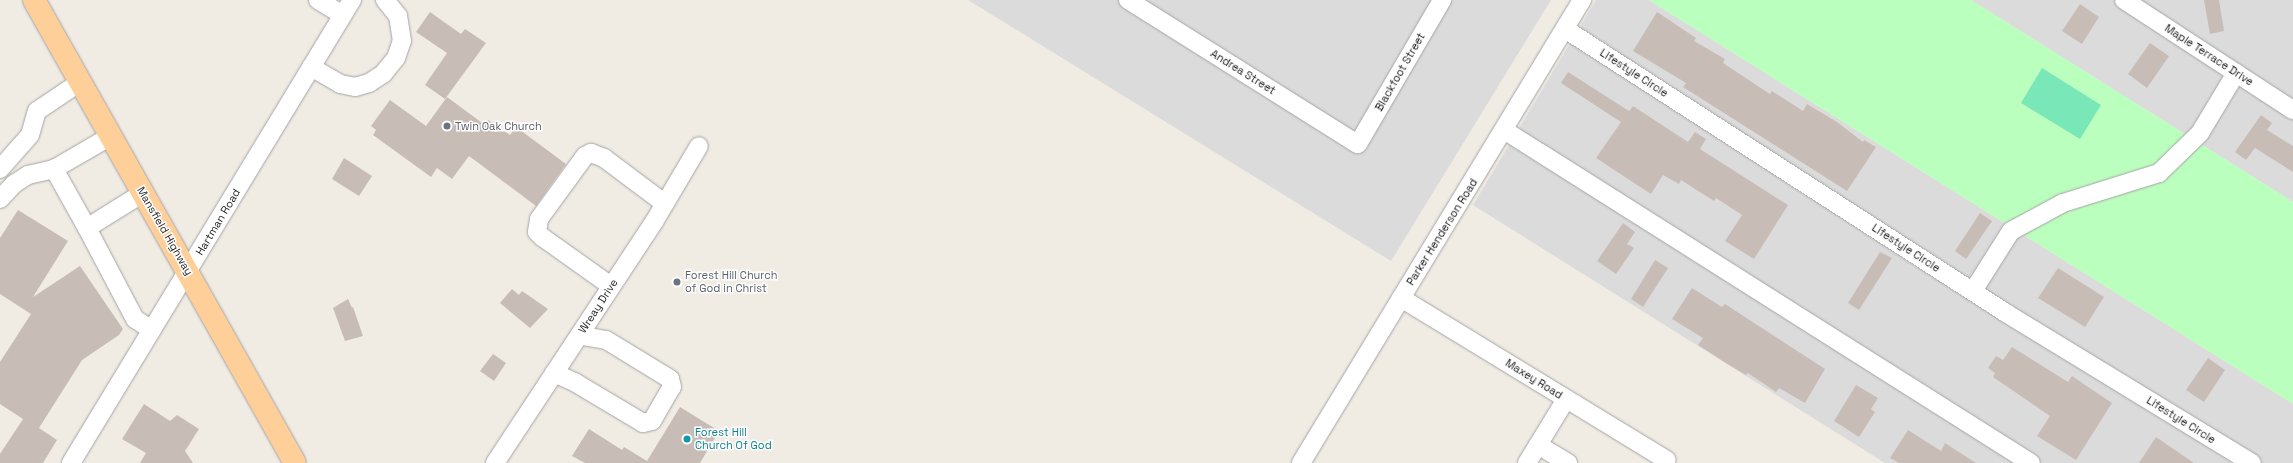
<!DOCTYPE html>
<style>
body{margin:0}
#map{position:relative;width:2293px;height:463px;overflow:hidden;background:#f0ebe3;font-family:"Space Grotesk",sans-serif}
div>[style]{position:absolute}
[style*='--x']{left:calc(var(--x)*1px);top:calc(var(--y)*1px);width:calc(var(--w)*1px);rotate:calc(var(--a)*1deg)}
.residential>*{inset:0;background:#dcdbdb}
.park>*{inset:0;background:#bbffbe}
.pitch>*{inset:0;background:#79e7b8}
.building>*{inset:0;background:#c8bdb6}
.roads{filter:drop-shadow(0 0 1px #a5a5a5) drop-shadow(0 0 1px #a5a5a5)}
.minor>*{height:18px;margin:-9px;padding:0 9px;transform-origin:9px;border-radius:9px;background:#fff}
.major>*{height:22px;margin:-11px;padding:0 11px;transform-origin:11px;border-radius:11px;background:#ffcf99}
.dots>*{width:11px;height:11px;translate:-50% -50%;box-sizing:border-box;border:2px solid #fff;border-radius:50%}
span{translate:-50% -50%;white-space:nowrap;text-align:center;line-height:1.15;-webkit-text-stroke:3px #fff;paint-order:stroke}
.street-label{font-size:11px;color:#1e1e1e}
.worship-label{font-size:11px;color:#5b616d}
.left{translate:0 -50%;text-align:left}
.culture-label{font-size:11px;color:#0d838f}
</style>
<div id="map">
<div class="residential">
<i style="clip-path:polygon(968px 0,1551px 0,1391px 261px)"></i>
<i style="clip-path:polygon(1596px 0,1649px 0,2293px 404px,2293px 463px,1885px 463px,1473px 205px)"></i>
<i style="clip-path:polygon(1971px 0,2293px 0,2293px 202px)"></i>
</div>
<div class="park">
<i style="clip-path:polygon(1649px 0,1971px 0,2293px 202px,2293px 404px)"></i>
</div>
<div class="pitch">
<i style="clip-path:polygon(2042px 68px,2101px 105px,2080px 139px,2021px 103px)"></i>
</div>
<div class="building">
<i style="clip-path:polygon(2204px 0,2219px 0,2224px 31px,2210px 34px)"></i>
<i style="clip-path:polygon(2080px 4px,2099px 17px,2082px 44px,2062px 31px)"></i>
<i style="clip-path:polygon(430px 12px,461px 34px,465px 29px,486px 43px,445px 99px,425px 85px,447px 53px,416px 32px)"></i>
<i style="clip-path:polygon(1657px 12px,1696px 38px,1694px 41px,1725px 59px,1723px 63px,1770px 94px,1772px 91px,1803px 111px,1807px 104px,1837px 122px,1863px 142px,1864px 140px,1876px 147px,1847px 191px,1683px 87px,1686px 83px,1633px 51px)"></i>
<i style="clip-path:polygon(2150px 43px,2169px 56px,2147px 88px,2128px 74px)"></i>
<i style="clip-path:polygon(1568px 72px,1629px 111px,1633px 106px,1688px 142px,1695px 132px,1706px 139px,1700px 149px,1788px 205px,1754px 259px,1725px 241px,1742px 215px,1716px 198px,1714px 201px,1681px 180px,1679px 184px,1663px 175px,1651px 194px,1596px 158px,1621px 122px,1561px 83px)"></i>
<i style="clip-path:polygon(447px 97px,485px 125px,488px 120px,510px 135px,516px 127px,566px 164px,536px 206px,469px 156px,452px 179px,437px 168px,431px 177px,373px 135px,376px 130px,371px 126px,390px 100px,426px 126px)"></i>
<i style="clip-path:polygon(2261px 115px,2272px 123px,2267px 130px,2293px 146px,2293px 172px,2255px 148px,2246px 160px,2235px 152px)"></i>
<i style="clip-path:polygon(344px 158px,372px 176px,359px 196px,332px 179px)"></i>
<i style="clip-path:polygon(18px 210px,68px 241px,33px 297px,80px 266px,123px 329px,119px 335px,82px 360px,39px 428px,57px 440px,43px 463px,0 463px,0 454px,23px 419px,0 404px,0 362px,31px 314px,0 294px,0 238px)"></i>
<i style="clip-path:polygon(1980px 213px,1992px 221px,1966px 259px,1955px 251px)"></i>
<i style="clip-path:polygon(1623px 223px,1635px 232px,1627px 244px,1634px 248px,1616px 274px,1597px 261px)"></i>
<i style="clip-path:polygon(1880px 252px,1892px 258px,1859px 310px,1848px 303px)"></i>
<i style="clip-path:polygon(1655px 260px,1668px 268px,1643px 307px,1631px 299px)"></i>
<i style="clip-path:polygon(2058px 268px,2104px 297px,2085px 327px,2038px 298px)"></i>
<i style="clip-path:polygon(1692px 288px,1722px 307px,1725px 304px,1825px 369px,1805px 403px,1779px 388px,1776px 392px,1748px 373px,1746px 375px,1726px 363px,1698px 345px,1703px 338px,1672px 319px)"></i>
<i style="clip-path:polygon(512px 289px,519px 295px,522px 291px,548px 309px,530px 328px,500px 303px)"></i>
<i style="clip-path:polygon(348px 299px,352px 308px,353px 307px,363px 336px,345px 341px,333px 308px)"></i>
<i style="clip-path:polygon(2012px 347px,2068px 382px,2072px 376px,2112px 403px,2076px 460px,2037px 436px,2050px 416px,1993px 377px,1995px 373px,1988px 368px,1996px 356px,2003px 360px)"></i>
<i style="clip-path:polygon(493px 354px,506px 363px,494px 381px,480px 371px)"></i>
<i style="clip-path:polygon(2208px 358px,2225px 370px,2204px 402px,2186px 390px)"></i>
<i style="clip-path:polygon(1856px 385px,1878px 398px,1871px 409px,1875px 412px,1859px 437px,1834px 421px)"></i>
<i style="clip-path:polygon(144px 404px,170px 421px,177px 415px,199px 429px,185px 451px,193px 463px,140px 463px,146px 453px,122px 439px)"></i>
<i style="clip-path:polygon(680px 407px,719px 431px,700px 463px,585px 463px,572px 456px,589px 429px,622px 450px,624px 447px,647px 461px)"></i>
<i style="clip-path:polygon(1908px 430px,1941px 451px,1945px 443px,1976px 463px,1899px 463px,1890px 458px)"></i>
<i style="clip-path:polygon(2156px 437px,2194px 463px,2139px 463px)"></i>
</div>
<div class="roads">
<div class="minor">
<i style="--x:318;--y:0;--w:29;--a:31"></i>
<i style="--x:1128;--y:0;--w:271;--a:32.1"></i>
<i style="--x:1358;--y:144;--w:167;--a:-59.7"></i>
<i style="--x:2124;--y:0;--w:202;--a:33.1"></i>
<i style="--x:1565;--y:29;--w:525;--a:32.78"></i>
<i style="--x:2006;--y:313;--w:288;--a:31.4"></i>
<i style="--x:311;--y:67;--w:34;--a:30"></i>
<i style="--x:340;--y:84;--w:15;--a:11"></i>
<i style="--x:355;--y:87;--w:15;--a:-16"></i>
<i style="--x:369;--y:83;--w:17;--a:-33"></i>
<i style="--x:383;--y:74;--w:21;--a:-51"></i>
<i style="--x:396;--y:58;--w:18;--a:-71"></i>
<i style="--x:402;--y:41;--w:25;--a:-99"></i>
<i style="--x:398;--y:16;--w:21;--a:-129"></i>
<i style="--x:1504;--y:130;--w:623;--a:32.29"></i>
<i style="--x:0;--y:169;--w:45;--a:-48.6"></i>
<i style="--x:30;--y:135;--w:25;--a:-74"></i>
<i style="--x:37;--y:111;--w:52;--a:-34"></i>
<i style="--x:143;--y:193;--w:66;--a:148"></i>
<i style="--x:87;--y:228;--w:103;--a:62.2"></i>
<i style="--x:135;--y:319;--w:20;--a:33"></i>
<i style="--x:0;--y:199;--w:21;--a:-47"></i>
<i style="--x:14;--y:184;--w:17;--a:-33"></i>
<i style="--x:28;--y:175;--w:27;--a:-13"></i>
<i style="--x:87;--y:228;--w:68;--a:-119.2"></i>
<i style="--x:54;--y:169;--w:66;--a:-30.1"></i>
<i style="--x:611;--y:286;--w:85;--a:-144.6"></i>
<i style="--x:542;--y:237;--w:7;--a:-135"></i>
<i style="--x:537;--y:232;--w:13;--a:-81"></i>
<i style="--x:539;--y:219;--w:78;--a:-53.9"></i>
<i style="--x:585;--y:156;--w:7;--a:-27"></i>
<i style="--x:591;--y:153;--w:14;--a:21"></i>
<i style="--x:604;--y:158;--w:75;--a:36.9"></i>
<i style="--x:1973;--y:291;--w:71;--a:-57.7"></i>
<i style="--x:2011;--y:231;--w:59;--a:-28.3"></i>
<i style="--x:2063;--y:203;--w:101;--a:-17.4"></i>
<i style="--x:2159;--y:173;--w:57;--a:-44.3"></i>
<i style="--x:2200;--y:133;--w:70;--a:-59"></i>
<i style="--x:1401;--y:298;--w:311;--a:31.4"></i>
<i style="--x:1666;--y:460;--w:3;--a:108"></i>
<i style="--x:554;--y:373;--w:24;--a:24"></i>
<i style="--x:576;--y:383;--w:78;--a:30.8"></i>
<i style="--x:643;--y:423;--w:9;--a:-13"></i>
<i style="--x:652;--y:421;--w:39;--a:-60"></i>
<i style="--x:672;--y:387;--w:8;--a:-104"></i>
<i style="--x:670;--y:379;--w:75;--a:-148.6"></i>
<i style="--x:606;--y:340;--w:27;--a:-170"></i>
<i style="--x:1538;--y:445;--w:35;--a:31"></i>
<i style="--x:71;--y:463;--w:542;--a:-58.75"></i>
<i style="--x:495;--y:463;--w:289;--a:-56.6"></i>
<i style="--x:654;--y:222;--w:88;--a:-59.4"></i>
<i style="--x:1301;--y:463;--w:542;--a:-58.75"></i>
<i style="--x:1527;--y:463;--w:75;--a:-58.6"></i>
</div>
<div class="major">
<i style="--x:34;--y:0;--w:531;--a:60.59"></i>
</div>
</div>
<div class="dots">
<i style="left:447px;top:126px;background:#6b7280"></i>
<i style="left:677px;top:282px;background:#6b7280"></i>
<i style="left:687px;top:439px;background:#0f9aa8"></i>
</div>
<div class="street-label">
<span style="left:2209px;top:55px;rotate:33deg">Maple Terrace Drive</span>
<span style="left:1243px;top:72px;rotate:32deg">Andrea Street</span>
<span style="left:1400px;top:72px;rotate:-60deg">Blackfoot Street</span>
<span style="left:1634px;top:73px;rotate:33deg">Lifestyle Circle</span>
<span style="left:218px;top:222px;rotate:-59deg">Hartman Road</span>
<span style="left:165px;top:231px;rotate:60deg">Mansfield Highway</span>
<span style="left:1442px;top:232px;rotate:-58deg">Parker Henderson Road</span>
<span style="left:1906px;top:248px;rotate:33deg">Lifestyle Circle</span>
<span style="left:598px;top:306px;rotate:-57deg">Wreay Drive</span>
<span style="left:1534px;top:379px;rotate:32deg">Maxey Road</span>
<span style="left:2181px;top:420px;rotate:32deg">Lifestyle Circle</span>
</div>
<div class="worship-label">
<span class="left" style="left:455px;top:126px">Twin Oak Church</span>
<span class="left" style="left:685px;top:282px">Forest Hill Church<br>of God in Christ</span>
</div>
<div class="culture-label">
<span class="left" style="left:695px;top:439px">Forest Hill<br>Church Of God</span>
</div>
</div>
